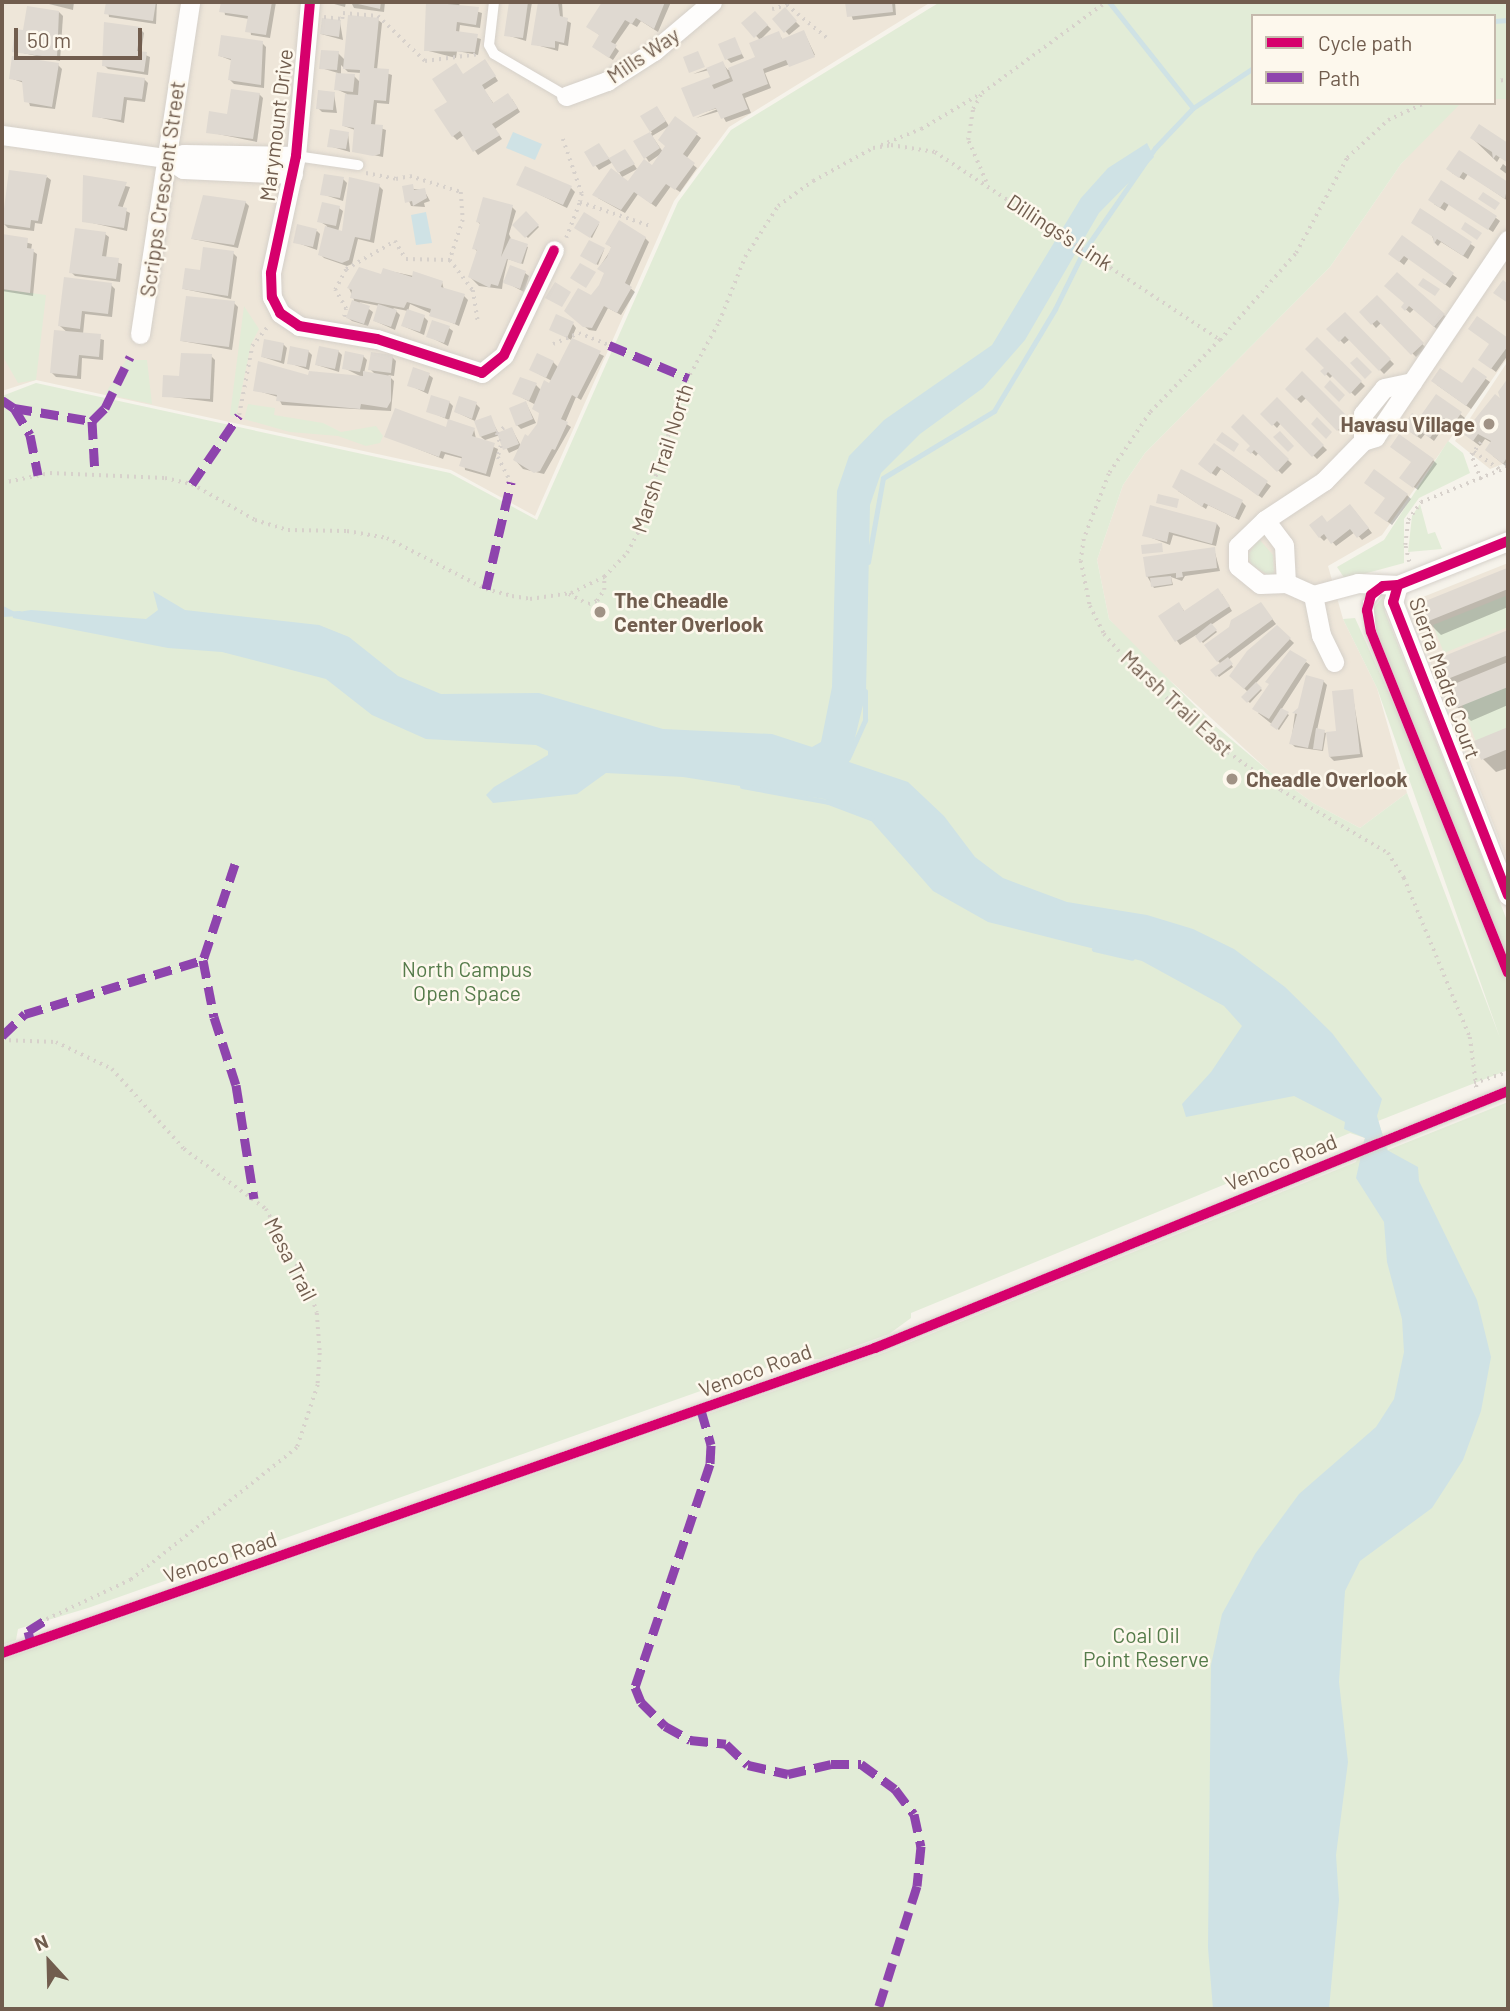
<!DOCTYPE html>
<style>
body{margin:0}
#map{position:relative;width:1510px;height:2011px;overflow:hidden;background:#f6f3eb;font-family:Barlow,sans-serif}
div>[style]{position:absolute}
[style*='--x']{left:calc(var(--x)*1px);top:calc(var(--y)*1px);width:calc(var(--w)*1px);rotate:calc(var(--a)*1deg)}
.residential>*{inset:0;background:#eee6d9}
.green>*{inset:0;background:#e2ecd7}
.water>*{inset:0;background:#cfe2e5}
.shadow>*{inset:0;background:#0003}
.stream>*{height:5px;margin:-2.5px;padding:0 2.5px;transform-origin:2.5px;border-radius:2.5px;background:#cfe2e5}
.building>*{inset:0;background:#dfd9d1}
.path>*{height:3.5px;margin-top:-1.75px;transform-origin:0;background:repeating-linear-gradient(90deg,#d7d1cb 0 2px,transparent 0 7px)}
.roads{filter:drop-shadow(0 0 2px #d5d0c9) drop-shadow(0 0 2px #d5d0c9)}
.service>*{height:10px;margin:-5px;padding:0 5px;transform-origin:5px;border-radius:5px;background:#fefdfc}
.minor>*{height:19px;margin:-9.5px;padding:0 9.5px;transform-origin:9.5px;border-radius:9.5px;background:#fefdfc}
.quiet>*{height:9px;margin-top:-4.5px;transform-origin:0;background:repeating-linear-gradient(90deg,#8e44ad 0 18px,transparent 0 27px)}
.cycleway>*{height:10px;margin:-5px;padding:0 5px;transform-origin:5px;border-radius:5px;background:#d6006c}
.dots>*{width:19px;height:19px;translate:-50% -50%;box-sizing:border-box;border:4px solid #fdf8ed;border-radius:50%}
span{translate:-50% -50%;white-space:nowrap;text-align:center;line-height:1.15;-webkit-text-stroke:5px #fdf8ed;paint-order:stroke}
.street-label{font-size:21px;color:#715d4e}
.poi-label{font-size:21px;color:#715d4e;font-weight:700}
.right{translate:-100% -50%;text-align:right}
.left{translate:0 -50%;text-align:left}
.park-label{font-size:21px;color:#557b4a}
.frame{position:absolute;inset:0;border:4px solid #715d4e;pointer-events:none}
.legend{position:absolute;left:1251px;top:14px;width:245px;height:91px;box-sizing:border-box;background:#fdf8ed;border:2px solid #c5baad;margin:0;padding:9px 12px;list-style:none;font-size:21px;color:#715d4e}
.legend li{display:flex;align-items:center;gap:14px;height:35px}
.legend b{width:35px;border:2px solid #c5baad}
.north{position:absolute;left:14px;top:1927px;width:70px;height:70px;-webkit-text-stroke:5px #fdf8ed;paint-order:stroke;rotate:338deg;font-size:19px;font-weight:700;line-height:28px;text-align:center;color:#715d4e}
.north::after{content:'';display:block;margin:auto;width:24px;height:32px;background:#715d4e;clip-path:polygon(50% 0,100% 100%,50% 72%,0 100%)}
.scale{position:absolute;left:14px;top:28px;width:128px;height:32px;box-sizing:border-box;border:4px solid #715d4e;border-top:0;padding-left:9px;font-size:21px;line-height:24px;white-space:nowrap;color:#715d4e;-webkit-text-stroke:5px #fdf8ed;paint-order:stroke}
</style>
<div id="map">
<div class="residential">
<i style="clip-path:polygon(2px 2px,931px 2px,729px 127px,674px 201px,535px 516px,451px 470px,36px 380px,2px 391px)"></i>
<i style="clip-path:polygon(1494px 99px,1508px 99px,1508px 357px,1382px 535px,1328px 566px,1343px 619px,1377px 688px,1407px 793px,1360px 828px,1313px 803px,1270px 772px,1139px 652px,1109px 619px,1097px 560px,1123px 485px,1145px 453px,1330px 267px,1401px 164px,1449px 112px,1461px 103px,1494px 103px)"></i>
<i style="clip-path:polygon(1508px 361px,1508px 462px,1490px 469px,1455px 441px)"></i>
<i style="clip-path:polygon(1508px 563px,1508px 862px,1409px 607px,1418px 599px)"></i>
</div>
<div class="green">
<i style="clip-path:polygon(940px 2px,1508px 2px,1508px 99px,1494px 99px,1494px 16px,1253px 16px,1253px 103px,1461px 103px,1401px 164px,1330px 267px,1145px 453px,1123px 485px,1097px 560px,1109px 619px,1214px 725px,1270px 772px,1313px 803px,1360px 828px,1407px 793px,1500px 1038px,1377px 688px,1343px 619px,1355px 618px,1414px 749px,1508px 983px,1508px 1070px,1378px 1121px,1388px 1150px,1508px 1102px,1508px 2009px,2px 2009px,2px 1660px,886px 1352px,1356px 1162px,1365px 1138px,1350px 1133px,911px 1313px,911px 1318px,889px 1334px,820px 1359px,788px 1360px,88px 1608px,18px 1629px,16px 1640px,2px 1645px,2px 396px,36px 383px,450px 473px,537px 520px,678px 202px,731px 130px)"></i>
<i style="clip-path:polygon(2px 289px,46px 295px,36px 380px,18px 383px,2px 355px)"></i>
<i style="clip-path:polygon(244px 306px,259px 329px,251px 344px,236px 417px,230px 415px)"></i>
<i style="clip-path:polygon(126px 360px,147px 360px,152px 404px,105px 394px)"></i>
<i style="clip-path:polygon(248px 404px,275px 408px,274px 415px,323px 423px,341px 432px,376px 426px,383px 436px,380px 443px,366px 446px,338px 436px,290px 432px,244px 419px)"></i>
<i style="clip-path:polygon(1448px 441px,1463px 453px,1470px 473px,1419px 498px,1404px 519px,1404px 563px,1345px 579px,1337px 567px,1384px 540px)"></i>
<i style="clip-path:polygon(1420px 504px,1428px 534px,1435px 532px,1442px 549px,1408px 552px,1412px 516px)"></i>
<i style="clip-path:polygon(1258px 538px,1273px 555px,1274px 573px,1270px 576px,1252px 565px,1248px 556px)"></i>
<i style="clip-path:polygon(1508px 595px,1508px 627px,1444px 653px,1433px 625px)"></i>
<i style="clip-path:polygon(1383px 597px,1385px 612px,1508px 923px,1508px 959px,1375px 633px,1373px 609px)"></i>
<i style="clip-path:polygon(1508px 682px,1508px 729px,1476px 742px,1461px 701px)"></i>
</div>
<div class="water">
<i style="clip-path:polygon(513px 132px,542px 144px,535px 160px,506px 148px)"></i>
<i style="clip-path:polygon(1147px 143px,1154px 157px,1099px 213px,1025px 340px,983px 388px,920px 434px,881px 473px,870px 505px,866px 693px,849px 762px,908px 782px,944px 816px,975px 857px,1003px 878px,1067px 902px,1147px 915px,1193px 929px,1234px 949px,1285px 987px,1332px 1033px,1382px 1099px,1377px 1116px,1387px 1150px,1418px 1167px,1419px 1181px,1477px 1300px,1491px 1357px,1481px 1411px,1463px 1460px,1432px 1508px,1360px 1561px,1345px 1591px,1339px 1682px,1348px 1762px,1336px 1855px,1339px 1900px,1329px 2009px,1213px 2009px,1208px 1948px,1211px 1665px,1222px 1614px,1255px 1554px,1299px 1494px,1376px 1427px,1394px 1399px,1404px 1352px,1402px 1319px,1387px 1262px,1384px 1222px,1356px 1178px,1365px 1138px,1344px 1129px,1345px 1122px,1294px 1096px,1186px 1117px,1182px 1104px,1211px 1072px,1242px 1026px,1224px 1006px,1142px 961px,988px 922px,933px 891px,866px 815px,824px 799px,683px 777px,606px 773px,577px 794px,493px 803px,486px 795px,494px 787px,548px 755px,548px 751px,536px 745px,426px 739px,372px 715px,326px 679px,222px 652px,168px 648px,13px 618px,12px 613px,31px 610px,146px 619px,158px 610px,153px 591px,185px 610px,319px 625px,349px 637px,398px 676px,441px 694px,539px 693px,663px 729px,772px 734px,812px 747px,821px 742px,832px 687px,837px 491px,849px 456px,884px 420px,992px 345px,1081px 198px,1108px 168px)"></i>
<i style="clip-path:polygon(426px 212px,432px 243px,416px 245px,411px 215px)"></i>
</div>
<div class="shadow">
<i style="clip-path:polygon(41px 2px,74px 2px,73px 10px)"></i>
<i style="clip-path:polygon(107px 2px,157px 2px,156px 24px,109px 17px)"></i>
<i style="clip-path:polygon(223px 2px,276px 2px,270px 38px,251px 35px,249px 19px,225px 15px)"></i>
<i style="clip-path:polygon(327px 2px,346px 2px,345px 7px)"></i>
<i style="clip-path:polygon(351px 2px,385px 2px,384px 12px,354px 8px)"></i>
<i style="clip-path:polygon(428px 2px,460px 2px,459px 6px,482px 13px,480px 28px,460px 25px,459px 33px,481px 39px,478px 55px,457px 51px,456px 58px,425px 50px)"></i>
<i style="clip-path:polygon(511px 2px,532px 2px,526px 41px,506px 35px)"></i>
<i style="clip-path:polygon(540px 2px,562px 2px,563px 19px,571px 23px,568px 46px,559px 44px,558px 51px,533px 44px)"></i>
<i style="clip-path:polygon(604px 2px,610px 4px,671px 2px,658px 32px,641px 21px,637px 27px,630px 23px,614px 46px,619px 51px,613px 60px,598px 50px,601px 36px,588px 27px)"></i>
<i style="clip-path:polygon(847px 2px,895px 2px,896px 15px,853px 20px)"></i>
<i style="clip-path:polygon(784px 10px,800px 26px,789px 35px,774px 19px)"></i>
<i style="clip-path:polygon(59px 12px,63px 16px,60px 61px,14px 51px,25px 32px)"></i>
<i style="clip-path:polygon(755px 13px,771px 29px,760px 40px,744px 23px)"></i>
<i style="clip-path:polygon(evenodd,378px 20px,382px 23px,377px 70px,392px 75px,389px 104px,377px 103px,375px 126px,386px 130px,383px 157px,354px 151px,355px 130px,344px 126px,347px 94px,336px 89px,338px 73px,321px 68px,338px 53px,345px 60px,378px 20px,341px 65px,348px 72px,361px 73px,361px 83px,354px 76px,341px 75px,341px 65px)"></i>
<i style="clip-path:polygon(340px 22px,343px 40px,321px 34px)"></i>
<i style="clip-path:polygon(140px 29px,144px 33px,141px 53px,150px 57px,148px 75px,108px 69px,104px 65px)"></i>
<i style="clip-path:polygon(804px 32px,815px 55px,765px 73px,771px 88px,745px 98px,751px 113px,726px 122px,720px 111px,696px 118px,725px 106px,694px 115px,712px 78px,709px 70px,693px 74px,722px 63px,728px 70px,757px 58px,778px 33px,783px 40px)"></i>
<i style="clip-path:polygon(734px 39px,744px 58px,731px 63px,727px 59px)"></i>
<i style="clip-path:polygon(262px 43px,266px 47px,264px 88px,234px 84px,230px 80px,233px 61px,220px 56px)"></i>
<i style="clip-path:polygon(58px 65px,62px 69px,55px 109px,30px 106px,24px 83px,10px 78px)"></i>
<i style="clip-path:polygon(488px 65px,498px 81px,484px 90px,494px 104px,512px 99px,520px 112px,495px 129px,502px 139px,478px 155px,464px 135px,457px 140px,453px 136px,449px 102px)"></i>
<i style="clip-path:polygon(144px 79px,148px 83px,145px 102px,127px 100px,124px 123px,93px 116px)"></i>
<i style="clip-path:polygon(259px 94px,263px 98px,257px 142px,208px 132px)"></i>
<i style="clip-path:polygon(334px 94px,337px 113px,322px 112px,318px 108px)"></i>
<i style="clip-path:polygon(660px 112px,669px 126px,652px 136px,663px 152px,676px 119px,701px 138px,686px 159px,697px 168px,680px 192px,671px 186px,656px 207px,638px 194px,625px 213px,598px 198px,652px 168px,662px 153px,649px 162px,636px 142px,652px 133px,642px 116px)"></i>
<i style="clip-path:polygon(1480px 126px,1508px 145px,1508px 162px,1500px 157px,1497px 162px,1472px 138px)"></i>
<i style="clip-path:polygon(348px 133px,350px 152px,329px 146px)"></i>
<i style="clip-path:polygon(599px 145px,610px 160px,625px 151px,637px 169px,622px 177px,613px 162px,599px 170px,586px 153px)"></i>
<i style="clip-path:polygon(1459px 152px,1508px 184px,1508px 201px,1468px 174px,1464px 180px,1452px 173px)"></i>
<i style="clip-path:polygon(1503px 164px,1508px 168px,1508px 175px,1500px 169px)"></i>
<i style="clip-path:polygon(47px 177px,51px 180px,42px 224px,35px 223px,34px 231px,8px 228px,4px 224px)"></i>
<i style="clip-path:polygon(84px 177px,130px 187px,122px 209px,130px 213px,127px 231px,84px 221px)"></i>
<i style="clip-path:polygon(343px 179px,347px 183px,343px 201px,322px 194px)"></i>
<i style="clip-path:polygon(1441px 183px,1496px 218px,1500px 221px,1493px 232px,1449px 204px,1445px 211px,1434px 204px)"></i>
<i style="clip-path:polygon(518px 184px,571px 188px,575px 192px,567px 208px)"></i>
<i style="clip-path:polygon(379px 186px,383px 190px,374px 243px,358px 239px,352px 264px,347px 266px,324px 258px,320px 254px,327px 226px,319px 221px,339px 208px,343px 211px,338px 232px,343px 233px)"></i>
<i style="clip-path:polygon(404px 188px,424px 190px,430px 201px,424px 203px,425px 207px,411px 206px)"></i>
<i style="clip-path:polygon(245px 202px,249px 206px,238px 248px,193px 239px)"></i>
<i style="clip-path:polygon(512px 207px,516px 211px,509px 234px,512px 241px,528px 247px,523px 264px,508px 259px,503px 281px,525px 273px,529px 276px,524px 292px,503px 281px,502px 289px,479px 286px,470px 277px,478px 252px,474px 248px,481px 225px,478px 222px)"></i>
<i style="clip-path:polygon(1421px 211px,1475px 247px,1468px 259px,1441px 242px,1438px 246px,1435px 243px)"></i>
<i style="clip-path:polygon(526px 213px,539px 227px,528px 238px,514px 225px)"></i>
<i style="clip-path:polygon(599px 224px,592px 238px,578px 229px)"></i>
<i style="clip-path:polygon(317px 231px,320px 234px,317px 250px,295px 242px)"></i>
<i style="clip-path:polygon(105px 234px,109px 237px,106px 258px,122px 264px,120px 282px,75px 276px,71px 272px)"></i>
<i style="clip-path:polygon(2px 236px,32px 244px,31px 250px,37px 254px,33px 296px,2px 291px)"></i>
<i style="clip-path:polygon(1402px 237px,1457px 278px,1450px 288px,1409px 258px,1404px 265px,1394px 257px)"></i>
<i style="clip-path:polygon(645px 238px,649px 242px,629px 287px,635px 292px,621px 315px,608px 308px,596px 331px,589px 330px,570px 315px,600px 288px,606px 274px,599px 268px,612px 248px,607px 243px)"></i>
<i style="clip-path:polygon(604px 250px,598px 265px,583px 257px)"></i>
<i style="clip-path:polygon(233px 253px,237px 257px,231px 299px,184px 289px)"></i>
<i style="clip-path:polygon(385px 270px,442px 282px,444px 290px,464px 296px,468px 300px,459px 326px,410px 304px,408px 311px,393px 308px,400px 315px,395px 330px,375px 321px,380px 306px,359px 302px,373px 312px,368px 326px,352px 321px,348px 318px,354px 300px,349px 288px,383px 276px)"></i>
<i style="clip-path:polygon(111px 285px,115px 289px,112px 317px,85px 314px,83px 334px,104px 340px,103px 360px,82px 358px,81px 379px,56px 377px,52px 373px,68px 333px,60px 326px)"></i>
<i style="clip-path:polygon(1377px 297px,1426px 348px,1416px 357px,1382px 322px,1376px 328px,1362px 312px)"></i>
<i style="clip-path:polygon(234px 303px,238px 307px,232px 350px,182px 341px)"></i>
<i style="clip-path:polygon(1407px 303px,1444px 315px,1448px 319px,1438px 330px,1414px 309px,1410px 313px,1403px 307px)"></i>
<i style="clip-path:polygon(1345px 314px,1394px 364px,1384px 374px,1350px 339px,1344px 344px,1329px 329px)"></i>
<i style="clip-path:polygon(424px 317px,428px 321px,424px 335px,403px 326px)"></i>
<i style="clip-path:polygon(1477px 318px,1508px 340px,1508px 355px,1496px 372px,1484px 363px,1490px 344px)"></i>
<i style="clip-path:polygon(573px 324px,576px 328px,571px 340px,604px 356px,581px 400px,576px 397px,565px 423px,571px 427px,544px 474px,523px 469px,515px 460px,520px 448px,509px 453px,500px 435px,485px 440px,481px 437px,490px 417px,499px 434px,512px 429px,521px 446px,537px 426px,541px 414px,536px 405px,515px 394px,536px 385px,542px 391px,550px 385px,552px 381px,531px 370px,553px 362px,559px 368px,573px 341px,551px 329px)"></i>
<i style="clip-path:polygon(449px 328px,453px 331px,448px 346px,428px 336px)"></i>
<i style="clip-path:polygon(1317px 339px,1365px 386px,1355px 396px,1333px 375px,1330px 378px,1323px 371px,1326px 368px)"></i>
<i style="clip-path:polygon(283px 344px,287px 348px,284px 364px,263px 357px)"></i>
<i style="clip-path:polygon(308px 351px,312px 355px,309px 370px,289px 363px)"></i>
<i style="clip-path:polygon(338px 351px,342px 355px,339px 372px,317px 365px)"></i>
<i style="clip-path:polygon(211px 356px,215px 360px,213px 402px,164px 396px)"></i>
<i style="clip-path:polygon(363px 356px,367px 360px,364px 373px,376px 375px,370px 369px,392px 357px,396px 361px,394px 376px,388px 375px,394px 381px,391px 411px,282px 405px,278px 397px,255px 390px,310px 377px,364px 378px,344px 368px)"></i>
<i style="clip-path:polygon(1473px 370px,1490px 382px,1471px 409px,1437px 385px,1462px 386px)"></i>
<i style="clip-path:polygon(1302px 374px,1352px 424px,1342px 434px,1307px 397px,1301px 403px,1287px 389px)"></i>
<i style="clip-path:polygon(429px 375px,433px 378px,428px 394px,409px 385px)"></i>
<i style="clip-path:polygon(1508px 380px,1508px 468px,1493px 456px,1492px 443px,1485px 439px,1480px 446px,1472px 440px,1503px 403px,1500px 392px)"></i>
<i style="clip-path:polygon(1437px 396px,1465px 418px,1458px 427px,1448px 421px,1434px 441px,1425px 434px,1421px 439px,1409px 431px)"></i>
<i style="clip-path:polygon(1277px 400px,1327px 450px,1317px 459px,1281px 423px,1277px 428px,1263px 414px)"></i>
<i style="clip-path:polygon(449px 402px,453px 406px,449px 420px,428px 411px)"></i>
<i style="clip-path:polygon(526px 403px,536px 423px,521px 429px,517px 425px)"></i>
<i style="clip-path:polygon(476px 404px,480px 408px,475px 421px,456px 412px)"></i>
<i style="clip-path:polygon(1244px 417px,1292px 464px,1282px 474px,1259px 452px,1256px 456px,1249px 450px,1252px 446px)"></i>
<i style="clip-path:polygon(447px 429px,474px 429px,476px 439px,498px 449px,490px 477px,465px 470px,464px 459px,445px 454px,443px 459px,386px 436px)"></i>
<i style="clip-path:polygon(1214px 445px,1271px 486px,1262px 498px,1221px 469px,1216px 476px,1204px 468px)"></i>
<i style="clip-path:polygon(1433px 460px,1437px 464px,1418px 490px,1406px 481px,1412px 463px)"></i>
<i style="clip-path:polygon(1182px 472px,1242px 502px,1246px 506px,1239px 520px,1208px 505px,1206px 509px,1178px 491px)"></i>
<i style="clip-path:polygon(1407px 495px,1411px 499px,1392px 525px,1380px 516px,1387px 498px)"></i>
<i style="clip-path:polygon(1354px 510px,1372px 533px,1362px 540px,1355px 532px,1336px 546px,1328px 537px,1324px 541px,1320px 537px,1327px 524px)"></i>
<i style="clip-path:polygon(1217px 524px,1220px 528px,1216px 546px,1173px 535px,1170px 545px,1144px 535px)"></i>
<i style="clip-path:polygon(1214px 549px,1220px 571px,1185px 576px,1182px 581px,1171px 577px,1173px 585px,1154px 588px,1147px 576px)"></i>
<i style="clip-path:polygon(1506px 571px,1508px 607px,1441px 635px,1427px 621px)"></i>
<i style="clip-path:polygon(1222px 594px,1232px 611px,1211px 625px,1217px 632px,1203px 643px,1196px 635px,1180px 645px,1160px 617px,1179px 604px,1185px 612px)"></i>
<i style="clip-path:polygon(1264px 608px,1276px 624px,1228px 660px,1233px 667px,1219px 677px,1213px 670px,1221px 664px,1218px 661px)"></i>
<i style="clip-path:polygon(1277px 627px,1294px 643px,1255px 684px,1262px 690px,1250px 703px,1243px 697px,1248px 692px,1231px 676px)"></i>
<i style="clip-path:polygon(1508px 632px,1508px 705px,1471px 721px,1457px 707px,1454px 686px,1439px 660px)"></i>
<i style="clip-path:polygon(1306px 662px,1310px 665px,1281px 710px,1289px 715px,1279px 730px,1258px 713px)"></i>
<i style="clip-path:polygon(1323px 681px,1327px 685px,1317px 730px,1326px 733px,1323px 751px,1295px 747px,1291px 743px,1295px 713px)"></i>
<i style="clip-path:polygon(1352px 691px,1363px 757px,1334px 761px,1330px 757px)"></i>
<i style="clip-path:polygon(1508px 729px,1508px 768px,1496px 772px,1483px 759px,1476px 742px)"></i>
</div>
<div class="stream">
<i style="--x:1109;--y:2;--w:135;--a:51.6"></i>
<i style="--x:1494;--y:21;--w:14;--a:-4"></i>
<i style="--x:868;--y:562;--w:85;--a:-79.9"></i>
<i style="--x:883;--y:478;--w:130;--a:-31.1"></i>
<i style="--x:994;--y:411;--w:119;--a:-59.1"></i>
<i style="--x:1055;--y:309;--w:64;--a:-63.8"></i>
<i style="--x:1083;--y:252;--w:126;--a:-55.3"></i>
<i style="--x:1155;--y:148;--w:55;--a:-46.5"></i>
<i style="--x:1193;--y:108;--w:72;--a:-33.7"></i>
<i style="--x:2;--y:608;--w:11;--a:27"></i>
<i style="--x:2;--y:614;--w:17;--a:-3"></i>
<i style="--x:848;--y:758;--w:42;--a:-65.9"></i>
<i style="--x:865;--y:720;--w:29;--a:-90"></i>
<i style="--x:742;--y:786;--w:87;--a:10.5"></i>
<i style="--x:828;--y:802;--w:46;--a:20.4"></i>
<i style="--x:1094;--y:949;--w:39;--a:13"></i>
</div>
<div class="building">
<i style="clip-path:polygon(106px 2px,156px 2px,153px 21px,104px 14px)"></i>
<i style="clip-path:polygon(221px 2px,272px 2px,266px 35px,245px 32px,248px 16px,219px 12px)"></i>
<i style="clip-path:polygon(349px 2px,381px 2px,380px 9px)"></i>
<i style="clip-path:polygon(426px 2px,479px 7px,476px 25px,457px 22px,456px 31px,478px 34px,475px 52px,424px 51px)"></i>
<i style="clip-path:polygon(509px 2px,528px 2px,523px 38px,504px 36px)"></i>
<i style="clip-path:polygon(538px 2px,558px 2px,560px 16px,568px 18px,564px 43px,555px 41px,555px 48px,531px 45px)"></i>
<i style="clip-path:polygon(602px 2px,665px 2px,654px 29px,636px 18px,632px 24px,625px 20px,611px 42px,617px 45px,609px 58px,592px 47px,599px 35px,586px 27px)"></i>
<i style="clip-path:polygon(845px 2px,892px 2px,893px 12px,847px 17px)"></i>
<i style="clip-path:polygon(27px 6px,59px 11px,57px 58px,12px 52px,15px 29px,23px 30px)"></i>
<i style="clip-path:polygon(785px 7px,797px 21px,784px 33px,772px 19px)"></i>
<i style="clip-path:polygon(755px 11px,768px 25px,754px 38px,741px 23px)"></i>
<i style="clip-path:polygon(348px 15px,379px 18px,374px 68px,389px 69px,386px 101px,374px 100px,371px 124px,383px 125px,380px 154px,373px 156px,352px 152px,354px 128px,342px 126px,345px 94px,358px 95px,360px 70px,343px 69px)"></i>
<i style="clip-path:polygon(322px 18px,341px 20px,339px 37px,320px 34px)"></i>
<i style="clip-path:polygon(104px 22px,141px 27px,137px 51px,147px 52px,144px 72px,102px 66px)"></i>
<i style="clip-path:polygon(804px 30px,815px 57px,789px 67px,786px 60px,763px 69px,768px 84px,742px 94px,748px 109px,721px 119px,716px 108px,693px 117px,681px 88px,710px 77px,706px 68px,723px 61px,730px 78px,712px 85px,714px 89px,733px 81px,728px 68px,755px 57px,749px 43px,779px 31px,782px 39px)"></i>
<i style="clip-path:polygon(221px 35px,263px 41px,261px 85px,228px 80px,231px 59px,218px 56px)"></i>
<i style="clip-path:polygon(735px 37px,742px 54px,725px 60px,718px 44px)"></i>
<i style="clip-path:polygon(321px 50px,339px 51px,337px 70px,319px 69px)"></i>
<i style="clip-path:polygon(698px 51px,705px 67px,689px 73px,683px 57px)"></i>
<i style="clip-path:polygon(12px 56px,59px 63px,52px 107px,24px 102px,22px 81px,9px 79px)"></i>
<i style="clip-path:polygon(485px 59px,496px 76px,482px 85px,493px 103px,508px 93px,518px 108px,492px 124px,500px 135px,473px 152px,460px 131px,452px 137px,434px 110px,447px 102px,432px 79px,456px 63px,463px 74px)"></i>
<i style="clip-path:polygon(97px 72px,145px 78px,142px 99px,124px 97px,121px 120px,92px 117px)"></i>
<i style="clip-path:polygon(336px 73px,355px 74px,353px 92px,334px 90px)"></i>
<i style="clip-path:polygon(231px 89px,260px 93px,253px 139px,206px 133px,209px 111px,227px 114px)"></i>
<i style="clip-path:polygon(318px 90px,335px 92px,333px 110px,316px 109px)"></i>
<i style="clip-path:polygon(657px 106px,666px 121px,650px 132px,660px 148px,644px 159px,633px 141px,650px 132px,640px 116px)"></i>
<i style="clip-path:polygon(675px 116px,698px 133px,683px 154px,695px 163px,675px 190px,666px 184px,651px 204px,634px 192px,621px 210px,592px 195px,611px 168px,628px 181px,644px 159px,652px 165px,665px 146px,658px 140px)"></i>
<i style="clip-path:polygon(1479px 124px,1508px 143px,1508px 163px,1496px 155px,1493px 159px,1492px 152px,1470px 138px)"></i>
<i style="clip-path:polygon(330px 129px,349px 132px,346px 149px,327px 147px)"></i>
<i style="clip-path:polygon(599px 143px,609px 158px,625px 149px,635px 164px,618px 173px,609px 159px,593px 167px,584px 152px)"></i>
<i style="clip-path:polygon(1459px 150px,1508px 182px,1505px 199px,1463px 172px,1459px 178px,1446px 169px)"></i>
<i style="clip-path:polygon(525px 166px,572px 186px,563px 205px,516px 185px)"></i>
<i style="clip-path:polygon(9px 170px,47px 175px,38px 221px,31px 220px,30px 228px,2px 224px)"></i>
<i style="clip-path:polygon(324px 174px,344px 177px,340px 198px,320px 195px)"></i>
<i style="clip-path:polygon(83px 175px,127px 182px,118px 206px,127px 208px,124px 228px,82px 222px)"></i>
<i style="clip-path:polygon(349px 177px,380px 184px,370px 240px,355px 237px,349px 260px,342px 263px,318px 255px,325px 226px,342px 231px)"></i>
<i style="clip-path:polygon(1441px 180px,1497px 216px,1488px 230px,1444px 202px,1440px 208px,1428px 200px)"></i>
<i style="clip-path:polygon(413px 184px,414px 190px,425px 188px,427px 198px,413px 206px,412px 201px,405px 203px,402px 186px)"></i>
<i style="clip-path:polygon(1483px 192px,1500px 203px,1495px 210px,1478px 199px)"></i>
<i style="clip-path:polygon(203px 195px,246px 201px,234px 245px,191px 239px)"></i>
<i style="clip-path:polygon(483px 197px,513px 205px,501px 257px,510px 238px,528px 244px,521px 264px,507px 259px,498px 286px,491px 284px,490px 288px,468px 277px,477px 250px,472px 249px,480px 223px,476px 222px)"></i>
<i style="clip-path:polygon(322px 202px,340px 206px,336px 226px,317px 222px)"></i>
<i style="clip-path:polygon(1420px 208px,1472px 242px,1463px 256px,1437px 239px,1434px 244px,1433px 237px,1411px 223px)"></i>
<i style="clip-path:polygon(526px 211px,539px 225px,525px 238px,512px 225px)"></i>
<i style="clip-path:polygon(584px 212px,600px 222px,590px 238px,574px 228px)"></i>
<i style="clip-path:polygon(619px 220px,646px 237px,625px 283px,632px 287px,617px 313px,604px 306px,592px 328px,583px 327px,564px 311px,578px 288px,591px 295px,599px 285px,604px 273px,597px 269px,607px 257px,611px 247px,605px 244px)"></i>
<i style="clip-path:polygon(1465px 222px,1482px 233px,1477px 240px,1461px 229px)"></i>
<i style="clip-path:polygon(297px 224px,317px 229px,313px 247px,293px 243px)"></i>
<i style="clip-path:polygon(75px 228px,106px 232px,102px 256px,119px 258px,116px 279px,69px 273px)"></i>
<i style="clip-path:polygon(2px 234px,28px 238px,27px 248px,34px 249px,30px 293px,2px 289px)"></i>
<i style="clip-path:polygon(1402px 235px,1454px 273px,1445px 285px,1404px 256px,1399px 262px,1388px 254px)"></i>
<i style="clip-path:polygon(589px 240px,605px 248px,596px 265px,580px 256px)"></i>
<i style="clip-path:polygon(203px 247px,234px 251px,228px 296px,182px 289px,185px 268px,200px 270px)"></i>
<i style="clip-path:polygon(580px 263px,596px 272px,586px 288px,570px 278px)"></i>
<i style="clip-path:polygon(510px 265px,526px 271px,520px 289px,503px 283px)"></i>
<i style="clip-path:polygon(359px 267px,381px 274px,383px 268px,412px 277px,413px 271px,443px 281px,441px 287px,465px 294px,455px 324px,429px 316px,431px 309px,407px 302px,404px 308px,350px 298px,352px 290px,347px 288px)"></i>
<i style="clip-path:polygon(1397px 272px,1445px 314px,1434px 327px,1409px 306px,1405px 311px,1401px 307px,1404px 303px,1384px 286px)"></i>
<i style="clip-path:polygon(64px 277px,112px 283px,108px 314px,82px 311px,80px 329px,58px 326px)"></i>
<i style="clip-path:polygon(1423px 278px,1440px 289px,1435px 296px,1418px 285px)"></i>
<i style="clip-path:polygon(1503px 280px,1508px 284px,1508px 303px,1493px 293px)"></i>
<i style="clip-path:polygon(555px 282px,571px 292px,562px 307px,545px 298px)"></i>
<i style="clip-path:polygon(1377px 295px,1424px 343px,1411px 355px,1377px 320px,1371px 325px,1359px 312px)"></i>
<i style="clip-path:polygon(186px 296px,235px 301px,229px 347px,180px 341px)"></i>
<i style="clip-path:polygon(352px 300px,370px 306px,364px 324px,346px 318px)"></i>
<i style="clip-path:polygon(378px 304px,397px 310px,391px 327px,373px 321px)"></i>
<i style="clip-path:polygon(407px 309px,425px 315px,420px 332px,401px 326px)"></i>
<i style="clip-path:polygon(1345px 312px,1391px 359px,1379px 371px,1345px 336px,1339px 342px,1326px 329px)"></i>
<i style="clip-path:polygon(556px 314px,574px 322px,567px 338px,549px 330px)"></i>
<i style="clip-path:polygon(1477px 316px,1508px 338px,1508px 346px,1491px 369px,1478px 360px,1489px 344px,1468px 329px)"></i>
<i style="clip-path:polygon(432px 320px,450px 326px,444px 343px,426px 337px)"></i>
<i style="clip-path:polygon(54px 330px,101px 334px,99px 357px,79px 355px,77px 376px,50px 373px)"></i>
<i style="clip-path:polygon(1317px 337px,1362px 381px,1350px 394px,1328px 372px,1325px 376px,1320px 371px,1324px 368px,1305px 349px)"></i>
<i style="clip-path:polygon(572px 338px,601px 351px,577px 398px,572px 395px,561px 419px,568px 422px,555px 450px,552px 449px,540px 471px,534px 473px,513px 460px,525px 434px,528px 436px,537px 424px,539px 413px,532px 409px,544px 380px,549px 383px)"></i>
<i style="clip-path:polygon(264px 339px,284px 343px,281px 361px,261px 357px)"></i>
<i style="clip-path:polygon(290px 346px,309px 350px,306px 367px,287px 364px)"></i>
<i style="clip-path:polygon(319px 346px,339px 350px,335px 369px,315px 365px)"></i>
<i style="clip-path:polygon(345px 351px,364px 355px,360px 372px,342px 369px)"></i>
<i style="clip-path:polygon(371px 352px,393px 355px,391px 373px,368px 370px)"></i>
<i style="clip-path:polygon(181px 353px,212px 354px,210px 399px,162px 397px,163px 375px,179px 376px)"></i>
<i style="clip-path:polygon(537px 353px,554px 361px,546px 378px,529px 370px)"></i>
<i style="clip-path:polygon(1357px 357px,1372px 372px,1365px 379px,1350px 363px)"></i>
<i style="clip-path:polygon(258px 361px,308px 375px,309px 371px,363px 376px,363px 371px,391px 376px,391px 401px,387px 408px,361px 404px,360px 409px,276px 401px,277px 395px,253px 391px)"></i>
<i style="clip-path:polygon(413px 367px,430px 373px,424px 391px,407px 386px)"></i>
<i style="clip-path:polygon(1473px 367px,1487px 377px,1466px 406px,1431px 381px,1440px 368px,1462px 383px)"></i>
<i style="clip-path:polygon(1302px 371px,1350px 419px,1337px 431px,1302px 395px,1296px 400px,1285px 389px)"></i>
<i style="clip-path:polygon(520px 377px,537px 383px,529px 401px,512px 394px)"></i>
<i style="clip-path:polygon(1508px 378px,1508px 456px,1503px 464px,1485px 450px,1491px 441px,1478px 434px,1473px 441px,1463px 434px,1495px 394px,1500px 398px,1498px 392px)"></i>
<i style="clip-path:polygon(1330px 380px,1345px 395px,1339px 402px,1324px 387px)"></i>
<i style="clip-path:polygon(1436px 394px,1462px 412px,1453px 425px,1444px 418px,1430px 438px,1421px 432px,1417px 437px,1403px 427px,1412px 413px,1419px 418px)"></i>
<i style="clip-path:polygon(431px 395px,450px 401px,445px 418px,426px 412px)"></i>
<i style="clip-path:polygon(459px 396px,477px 402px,472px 419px,454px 412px)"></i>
<i style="clip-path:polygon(1277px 397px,1324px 445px,1312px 457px,1277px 421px,1272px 426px,1260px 414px)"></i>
<i style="clip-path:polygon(526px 401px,533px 419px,516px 426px,509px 408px)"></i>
<i style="clip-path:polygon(395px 408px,446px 427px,448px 419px,475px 428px,472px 436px,495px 443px,486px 474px,459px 466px,462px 457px,441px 451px,439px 457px,384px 437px)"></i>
<i style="clip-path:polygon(1243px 414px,1289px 459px,1277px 472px,1254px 450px,1251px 454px,1246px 450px,1250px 446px,1231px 427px)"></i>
<i style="clip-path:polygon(491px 415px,497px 431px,480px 437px,474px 421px)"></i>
<i style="clip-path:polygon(1317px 417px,1332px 432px,1326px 439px,1311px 424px)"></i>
<i style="clip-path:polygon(512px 427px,519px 444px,503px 450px,497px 433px)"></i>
<i style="clip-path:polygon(1280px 431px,1294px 446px,1288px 452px,1273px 437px)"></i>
<i style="clip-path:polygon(1222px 432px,1239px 444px,1234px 452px,1216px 440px)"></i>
<i style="clip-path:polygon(1399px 434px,1434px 459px,1413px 488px,1399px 478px,1411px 462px,1390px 447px)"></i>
<i style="clip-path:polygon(1214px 443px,1268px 481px,1258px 496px,1217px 466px,1211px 474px,1198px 464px)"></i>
<i style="clip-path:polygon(1181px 469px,1243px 500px,1235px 518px,1204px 503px,1202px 507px,1172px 487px)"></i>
<i style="clip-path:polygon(1374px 469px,1408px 494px,1387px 522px,1374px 513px,1385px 498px,1364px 483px)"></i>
<i style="clip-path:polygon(1158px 494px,1179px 499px,1177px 508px,1156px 503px)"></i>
<i style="clip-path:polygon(1350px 504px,1369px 528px,1357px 538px,1350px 529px,1331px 544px,1324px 534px,1319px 538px,1309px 525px,1322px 515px,1327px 522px)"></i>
<i style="clip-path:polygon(1150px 505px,1217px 523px,1212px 544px,1169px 532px,1167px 542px,1142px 536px)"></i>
<i style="clip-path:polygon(1162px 543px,1163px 552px,1142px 554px,1141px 545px)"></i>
<i style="clip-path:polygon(1215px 547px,1217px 568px,1182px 572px,1183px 577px,1176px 578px,1176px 573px,1146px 577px,1143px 557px)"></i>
<i style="clip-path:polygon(1507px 568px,1508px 589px,1426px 622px,1418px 604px)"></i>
<i style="clip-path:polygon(1171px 576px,1172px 584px,1151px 587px,1150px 578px)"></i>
<i style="clip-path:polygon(1218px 588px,1230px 606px,1175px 642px,1158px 616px,1179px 602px,1184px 611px)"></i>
<i style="clip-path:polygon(1261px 602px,1273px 619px,1217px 662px,1204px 645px,1229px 627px,1231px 620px)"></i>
<i style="clip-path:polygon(1211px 623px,1217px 630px,1200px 643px,1195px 636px)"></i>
<i style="clip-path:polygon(1277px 625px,1291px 638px,1244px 689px,1229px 676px,1247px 651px)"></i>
<i style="clip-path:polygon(1508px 630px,1508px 655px,1445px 680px,1437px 659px)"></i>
<i style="clip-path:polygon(1290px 650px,1307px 660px,1269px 719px,1252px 709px,1269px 684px,1265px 682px)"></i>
<i style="clip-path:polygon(1228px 657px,1233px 664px,1216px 677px,1210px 670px)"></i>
<i style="clip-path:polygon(1508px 662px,1508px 687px,1456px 708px,1447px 687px)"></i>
<i style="clip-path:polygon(1306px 675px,1324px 680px,1308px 748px,1289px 744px,1297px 714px,1292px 713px,1298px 708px)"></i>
<i style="clip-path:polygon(1256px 682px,1262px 688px,1247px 703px,1241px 697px)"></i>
<i style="clip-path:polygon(1353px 689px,1360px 754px,1329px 757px,1326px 732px,1336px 731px,1332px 691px)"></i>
<i style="clip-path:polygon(1281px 708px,1289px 712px,1277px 730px,1270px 725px)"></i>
<i style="clip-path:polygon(1508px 727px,1508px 749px,1481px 760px,1474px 741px)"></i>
<i style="clip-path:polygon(1316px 728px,1325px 730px,1322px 750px,1313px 749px)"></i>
</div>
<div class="path">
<i style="--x:772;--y:9;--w:16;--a:-15"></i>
<i style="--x:787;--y:5;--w:52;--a:39.5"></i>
<i style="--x:324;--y:17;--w:18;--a:6"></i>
<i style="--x:342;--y:19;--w:6;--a:-81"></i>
<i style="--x:343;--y:13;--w:35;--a:5"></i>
<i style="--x:378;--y:16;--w:65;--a:43.8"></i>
<i style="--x:425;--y:61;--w:55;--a:-7.3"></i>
<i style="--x:1494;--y:82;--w:14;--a:-12"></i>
<i style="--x:563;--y:139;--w:58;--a:70.9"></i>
<i style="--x:582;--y:194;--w:8;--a:104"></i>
<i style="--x:881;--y:145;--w:43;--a:-21.8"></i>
<i style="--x:921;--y:129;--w:69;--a:-30.7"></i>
<i style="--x:366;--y:173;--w:31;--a:11"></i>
<i style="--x:396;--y:179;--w:14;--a:-12"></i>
<i style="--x:410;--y:176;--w:53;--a:17.4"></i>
<i style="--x:461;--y:192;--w:28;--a:86"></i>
<i style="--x:463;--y:220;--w:42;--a:108"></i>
<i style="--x:450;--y:260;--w:38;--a:53"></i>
<i style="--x:473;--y:290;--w:33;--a:81"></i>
<i style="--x:986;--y:182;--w:46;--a:-113.2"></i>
<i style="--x:968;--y:140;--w:31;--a:-81"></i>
<i style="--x:973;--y:109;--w:18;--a:-61"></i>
<i style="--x:982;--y:93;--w:154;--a:-36.3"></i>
<i style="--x:566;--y:238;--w:39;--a:-69"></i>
<i style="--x:580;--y:202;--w:74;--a:18.9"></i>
<i style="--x:344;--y:317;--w:8;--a:-76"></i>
<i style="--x:346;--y:309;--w:22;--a:-120"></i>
<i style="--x:335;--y:290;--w:24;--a:-62"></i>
<i style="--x:346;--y:269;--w:56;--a:-29.7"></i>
<i style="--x:395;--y:241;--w:21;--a:59"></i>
<i style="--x:406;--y:259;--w:44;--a:1.3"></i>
<i style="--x:1220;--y:340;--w:116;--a:-48.9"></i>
<i style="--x:1296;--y:253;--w:108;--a:-61.8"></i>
<i style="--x:1347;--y:158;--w:56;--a:-42.8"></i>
<i style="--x:1388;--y:120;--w:40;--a:-25"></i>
<i style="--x:553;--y:344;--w:28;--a:-23"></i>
<i style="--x:579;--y:333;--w:32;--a:22"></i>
<i style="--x:239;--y:415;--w:70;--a:-79.3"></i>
<i style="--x:252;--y:346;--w:27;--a:-51"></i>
<i style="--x:504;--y:428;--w:9;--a:144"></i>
<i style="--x:497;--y:433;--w:14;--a:73"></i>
<i style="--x:501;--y:446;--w:11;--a:105"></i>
<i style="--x:498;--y:457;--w:28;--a:63"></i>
<i style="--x:1474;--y:452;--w:32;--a:34"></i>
<i style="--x:1481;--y:480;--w:27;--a:-112"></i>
<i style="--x:1471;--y:455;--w:16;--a:-52"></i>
<i style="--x:2;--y:483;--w:49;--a:-11.8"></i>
<i style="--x:50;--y:473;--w:115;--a:2.5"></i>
<i style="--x:165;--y:478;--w:28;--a:13"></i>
<i style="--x:192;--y:484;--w:73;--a:29.7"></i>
<i style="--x:255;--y:520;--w:34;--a:17"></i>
<i style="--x:288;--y:530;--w:59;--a:1"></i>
<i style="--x:347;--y:531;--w:41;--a:9.9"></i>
<i style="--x:387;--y:538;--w:111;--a:27.3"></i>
<i style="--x:486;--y:589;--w:27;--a:15"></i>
<i style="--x:512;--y:596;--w:18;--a:9"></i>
<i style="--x:530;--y:599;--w:41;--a:-8.3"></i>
<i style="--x:571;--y:593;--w:37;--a:-26"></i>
<i style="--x:604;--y:577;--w:33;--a:-46"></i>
<i style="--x:627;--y:553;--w:26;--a:-62"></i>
<i style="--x:639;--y:530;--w:150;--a:-72.9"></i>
<i style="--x:683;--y:387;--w:74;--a:-61"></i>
<i style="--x:719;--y:322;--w:70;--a:-68.2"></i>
<i style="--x:745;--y:257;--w:61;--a:-57.1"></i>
<i style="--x:778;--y:206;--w:43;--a:-35.5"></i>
<i style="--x:813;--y:181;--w:68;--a:-28.8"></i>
<i style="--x:873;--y:148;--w:18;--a:-9"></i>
<i style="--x:891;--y:145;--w:45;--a:9"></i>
<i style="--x:935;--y:152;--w:341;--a:33.4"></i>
<i style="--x:1220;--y:340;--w:101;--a:133.8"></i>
<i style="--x:1150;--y:413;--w:73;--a:123.9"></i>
<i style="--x:1109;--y:474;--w:70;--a:111"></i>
<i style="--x:1084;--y:539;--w:22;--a:98"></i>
<i style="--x:1081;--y:561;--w:46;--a:78.7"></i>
<i style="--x:1090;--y:606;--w:31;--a:63"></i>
<i style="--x:1104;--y:634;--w:33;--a:49"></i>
<i style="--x:1126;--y:659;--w:117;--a:43.6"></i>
<i style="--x:1211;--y:740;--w:86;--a:35.5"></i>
<i style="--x:1281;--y:790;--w:124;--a:30.5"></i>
<i style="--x:1388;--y:853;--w:30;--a:57"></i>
<i style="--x:1404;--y:878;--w:172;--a:67.5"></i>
<i style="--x:1470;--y:1037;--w:54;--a:82.6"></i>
<i style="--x:1409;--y:562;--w:17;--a:-103"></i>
<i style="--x:1405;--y:545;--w:25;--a:-83"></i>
<i style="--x:1408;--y:520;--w:22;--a:-54"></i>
<i style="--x:1421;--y:502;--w:94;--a:-21.9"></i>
<i style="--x:569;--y:594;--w:21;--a:28"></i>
<i style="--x:588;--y:604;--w:9;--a:-18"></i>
<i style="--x:597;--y:601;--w:13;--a:-58"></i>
<i style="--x:604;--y:590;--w:13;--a:-90"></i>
<i style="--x:2;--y:1040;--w:54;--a:2.1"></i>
<i style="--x:56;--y:1042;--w:62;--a:25.7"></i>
<i style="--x:112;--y:1069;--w:108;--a:48"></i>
<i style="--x:184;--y:1149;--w:102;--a:36.2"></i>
<i style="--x:266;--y:1209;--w:87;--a:61.1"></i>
<i style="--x:308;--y:1285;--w:29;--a:72"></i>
<i style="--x:317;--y:1313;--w:40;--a:85.7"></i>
<i style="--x:320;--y:1353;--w:32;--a:94"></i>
<i style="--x:318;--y:1385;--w:66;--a:108.4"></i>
<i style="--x:297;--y:1448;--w:212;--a:141.5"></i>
<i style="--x:131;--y:1580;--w:96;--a:154.8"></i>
<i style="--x:1474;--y:1083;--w:36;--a:-18"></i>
</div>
<div class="roads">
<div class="service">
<i style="--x:494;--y:2;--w:43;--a:96.6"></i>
<i style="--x:489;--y:45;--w:10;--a:61"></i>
<i style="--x:494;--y:54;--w:83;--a:30.3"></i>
<i style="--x:296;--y:156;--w:63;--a:8.3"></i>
<i style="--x:1380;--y:587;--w:20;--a:127"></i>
<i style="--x:1368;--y:603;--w:29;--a:84"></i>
<i style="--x:1371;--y:632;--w:367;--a:68.1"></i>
<i style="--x:2;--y:1653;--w:925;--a:-19.26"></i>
<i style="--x:875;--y:1348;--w:683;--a:-22.1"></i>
</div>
<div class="minor">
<i style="--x:310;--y:2;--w:155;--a:95.2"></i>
<i style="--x:296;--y:156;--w:120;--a:102.1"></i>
<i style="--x:271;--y:273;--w:24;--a:88"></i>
<i style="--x:272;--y:297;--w:18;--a:63"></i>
<i style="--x:280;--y:313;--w:23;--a:34"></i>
<i style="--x:299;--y:326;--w:79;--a:9.5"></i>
<i style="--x:377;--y:339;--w:110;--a:17.9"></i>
<i style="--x:482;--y:373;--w:28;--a:-39"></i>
<i style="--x:504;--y:355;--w:116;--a:-64.5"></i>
<i style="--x:566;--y:96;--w:44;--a:-20.1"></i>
<i style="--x:607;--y:81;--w:56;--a:-32.6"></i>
<i style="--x:654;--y:51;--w:76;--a:-40.2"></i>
<i style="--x:2;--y:135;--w:166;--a:8"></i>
<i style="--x:293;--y:174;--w:110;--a:-177.4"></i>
<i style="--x:183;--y:169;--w:20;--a:-147"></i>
<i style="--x:166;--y:158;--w:18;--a:-13"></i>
<i style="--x:184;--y:154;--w:112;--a:1"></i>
<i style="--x:140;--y:334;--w:336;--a:-81.4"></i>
<i style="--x:1363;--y:441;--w:27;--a:-90"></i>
<i style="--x:1363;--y:414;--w:33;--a:-51"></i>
<i style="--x:1384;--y:388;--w:29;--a:-12"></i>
<i style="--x:1265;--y:520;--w:31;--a:53"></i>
<i style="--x:1284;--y:545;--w:38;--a:87"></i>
<i style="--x:1508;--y:541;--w:118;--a:158.2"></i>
<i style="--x:1398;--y:585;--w:18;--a:106"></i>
<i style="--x:1393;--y:602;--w:315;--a:68.6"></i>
<i style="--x:1398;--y:585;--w:40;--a:-177.1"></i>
<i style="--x:1358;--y:583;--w:47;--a:165.1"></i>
<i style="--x:1313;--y:595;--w:30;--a:-156"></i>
<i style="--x:1286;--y:583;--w:26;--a:178"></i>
<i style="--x:1260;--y:584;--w:28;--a:-141"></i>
<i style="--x:1238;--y:566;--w:20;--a:-90"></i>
<i style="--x:1238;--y:546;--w:37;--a:-44"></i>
<i style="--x:1265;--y:520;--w:71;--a:-33.5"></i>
<i style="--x:1324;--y:481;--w:56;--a:-45.7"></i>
<i style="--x:1363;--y:441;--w:13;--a:-18"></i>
<i style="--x:1375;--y:437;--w:238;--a:-56"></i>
<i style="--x:1313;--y:595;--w:41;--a:78.7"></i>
<i style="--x:1321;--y:635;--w:30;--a:64"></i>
</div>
</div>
<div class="quiet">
<i style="--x:609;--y:345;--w:86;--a:22.7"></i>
<i style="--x:2;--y:400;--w:14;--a:34"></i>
<i style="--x:14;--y:408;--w:79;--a:9.5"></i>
<i style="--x:92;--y:421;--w:53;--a:86.8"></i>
<i style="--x:14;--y:408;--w:31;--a:59"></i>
<i style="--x:30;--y:435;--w:41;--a:78.7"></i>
<i style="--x:92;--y:421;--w:18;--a:-45"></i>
<i style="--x:105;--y:408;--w:57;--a:-63.9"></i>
<i style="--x:192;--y:484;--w:83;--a:-55.7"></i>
<i style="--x:486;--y:589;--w:110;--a:-76.8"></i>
<i style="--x:235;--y:864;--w:101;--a:108.4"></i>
<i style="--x:203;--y:960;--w:58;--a:79.1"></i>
<i style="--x:214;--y:1017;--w:71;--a:72.1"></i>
<i style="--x:236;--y:1085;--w:115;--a:81"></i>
<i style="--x:2;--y:1036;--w:32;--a:-44"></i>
<i style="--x:25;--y:1014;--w:186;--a:-16.9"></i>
<i style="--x:701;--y:1410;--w:36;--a:74"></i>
<i style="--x:711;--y:1445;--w:19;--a:93"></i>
<i style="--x:710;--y:1464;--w:235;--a:108.6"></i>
<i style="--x:635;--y:1687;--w:16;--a:68"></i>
<i style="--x:641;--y:1702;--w:34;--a:45"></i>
<i style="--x:665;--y:1726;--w:29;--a:29"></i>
<i style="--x:690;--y:1740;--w:36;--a:6"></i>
<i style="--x:726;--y:1744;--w:30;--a:44"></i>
<i style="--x:748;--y:1765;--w:41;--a:12.7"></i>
<i style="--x:788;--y:1774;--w:44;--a:-13.1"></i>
<i style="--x:831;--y:1764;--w:30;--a:0"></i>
<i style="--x:861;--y:1764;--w:42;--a:36.3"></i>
<i style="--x:895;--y:1789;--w:31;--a:53"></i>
<i style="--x:914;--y:1814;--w:33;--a:78"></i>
<i style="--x:921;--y:1846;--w:40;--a:95.7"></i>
<i style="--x:917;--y:1886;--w:129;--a:107.6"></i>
<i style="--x:31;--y:1643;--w:12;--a:-104"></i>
<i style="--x:28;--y:1631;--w:19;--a:-32"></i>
</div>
<div class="cycleway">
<i style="--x:310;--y:2;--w:155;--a:95.2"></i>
<i style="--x:296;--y:156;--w:120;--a:102.1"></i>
<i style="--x:271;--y:273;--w:24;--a:88"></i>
<i style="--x:272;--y:297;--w:18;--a:63"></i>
<i style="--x:280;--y:313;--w:23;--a:34"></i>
<i style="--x:299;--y:326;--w:79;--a:9.5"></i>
<i style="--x:377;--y:339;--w:110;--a:17.9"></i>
<i style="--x:482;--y:373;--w:28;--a:-39"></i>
<i style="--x:504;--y:355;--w:116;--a:-64.5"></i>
<i style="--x:1508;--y:541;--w:118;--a:158.2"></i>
<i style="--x:1398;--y:585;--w:18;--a:106"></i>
<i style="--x:1393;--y:602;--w:315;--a:68.6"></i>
<i style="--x:1398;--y:585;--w:15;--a:176"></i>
<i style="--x:1383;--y:586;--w:15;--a:143"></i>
<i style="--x:1371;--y:595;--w:16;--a:105"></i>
<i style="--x:1367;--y:610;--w:22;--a:80"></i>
<i style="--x:1371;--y:632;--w:367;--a:68.1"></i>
<i style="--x:2;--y:1653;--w:925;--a:-19.26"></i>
<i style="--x:875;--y:1348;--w:683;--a:-22.1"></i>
</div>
<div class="dots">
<i style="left:1489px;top:424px;background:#a09285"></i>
<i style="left:600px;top:612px;background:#a09285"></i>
<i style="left:1232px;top:779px;background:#a09285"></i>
</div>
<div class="street-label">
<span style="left:643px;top:55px;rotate:-34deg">Mills Way</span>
<span style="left:276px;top:125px;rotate:-83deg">Marymount Drive</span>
<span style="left:162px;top:189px;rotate:-82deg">Scripps Crescent Street</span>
<span style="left:1060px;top:232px;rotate:33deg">Dillings's Link</span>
<span style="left:662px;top:458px;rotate:-72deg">Marsh Trail North</span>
<span style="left:1445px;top:678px;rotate:70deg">Sierra Madre Court</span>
<span style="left:1177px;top:703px;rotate:43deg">Marsh Trail East</span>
<span style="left:1281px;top:1162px;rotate:-22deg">Venoco Road</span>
<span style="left:291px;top:1259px;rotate:63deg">Mesa Trail</span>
<span style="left:755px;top:1370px;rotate:-20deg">Venoco Road</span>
<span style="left:220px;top:1557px;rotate:-19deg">Venoco Road</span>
</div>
<div class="poi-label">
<span class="right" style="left:1475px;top:424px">Havasu Village</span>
<span class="left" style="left:614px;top:612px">The Cheadle<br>Center Overlook</span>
<span class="left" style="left:1246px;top:779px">Cheadle Overlook</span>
</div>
<div class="park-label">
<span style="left:467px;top:981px">North Campus<br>Open Space</span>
<span style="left:1146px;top:1647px">Coal Oil<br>Point Reserve</span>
</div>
<div class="frame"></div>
<ul class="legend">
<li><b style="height:9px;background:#d6006c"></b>Cycle path</li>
<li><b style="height:9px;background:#8e44ad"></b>Path</li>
</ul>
<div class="north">N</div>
<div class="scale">50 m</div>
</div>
